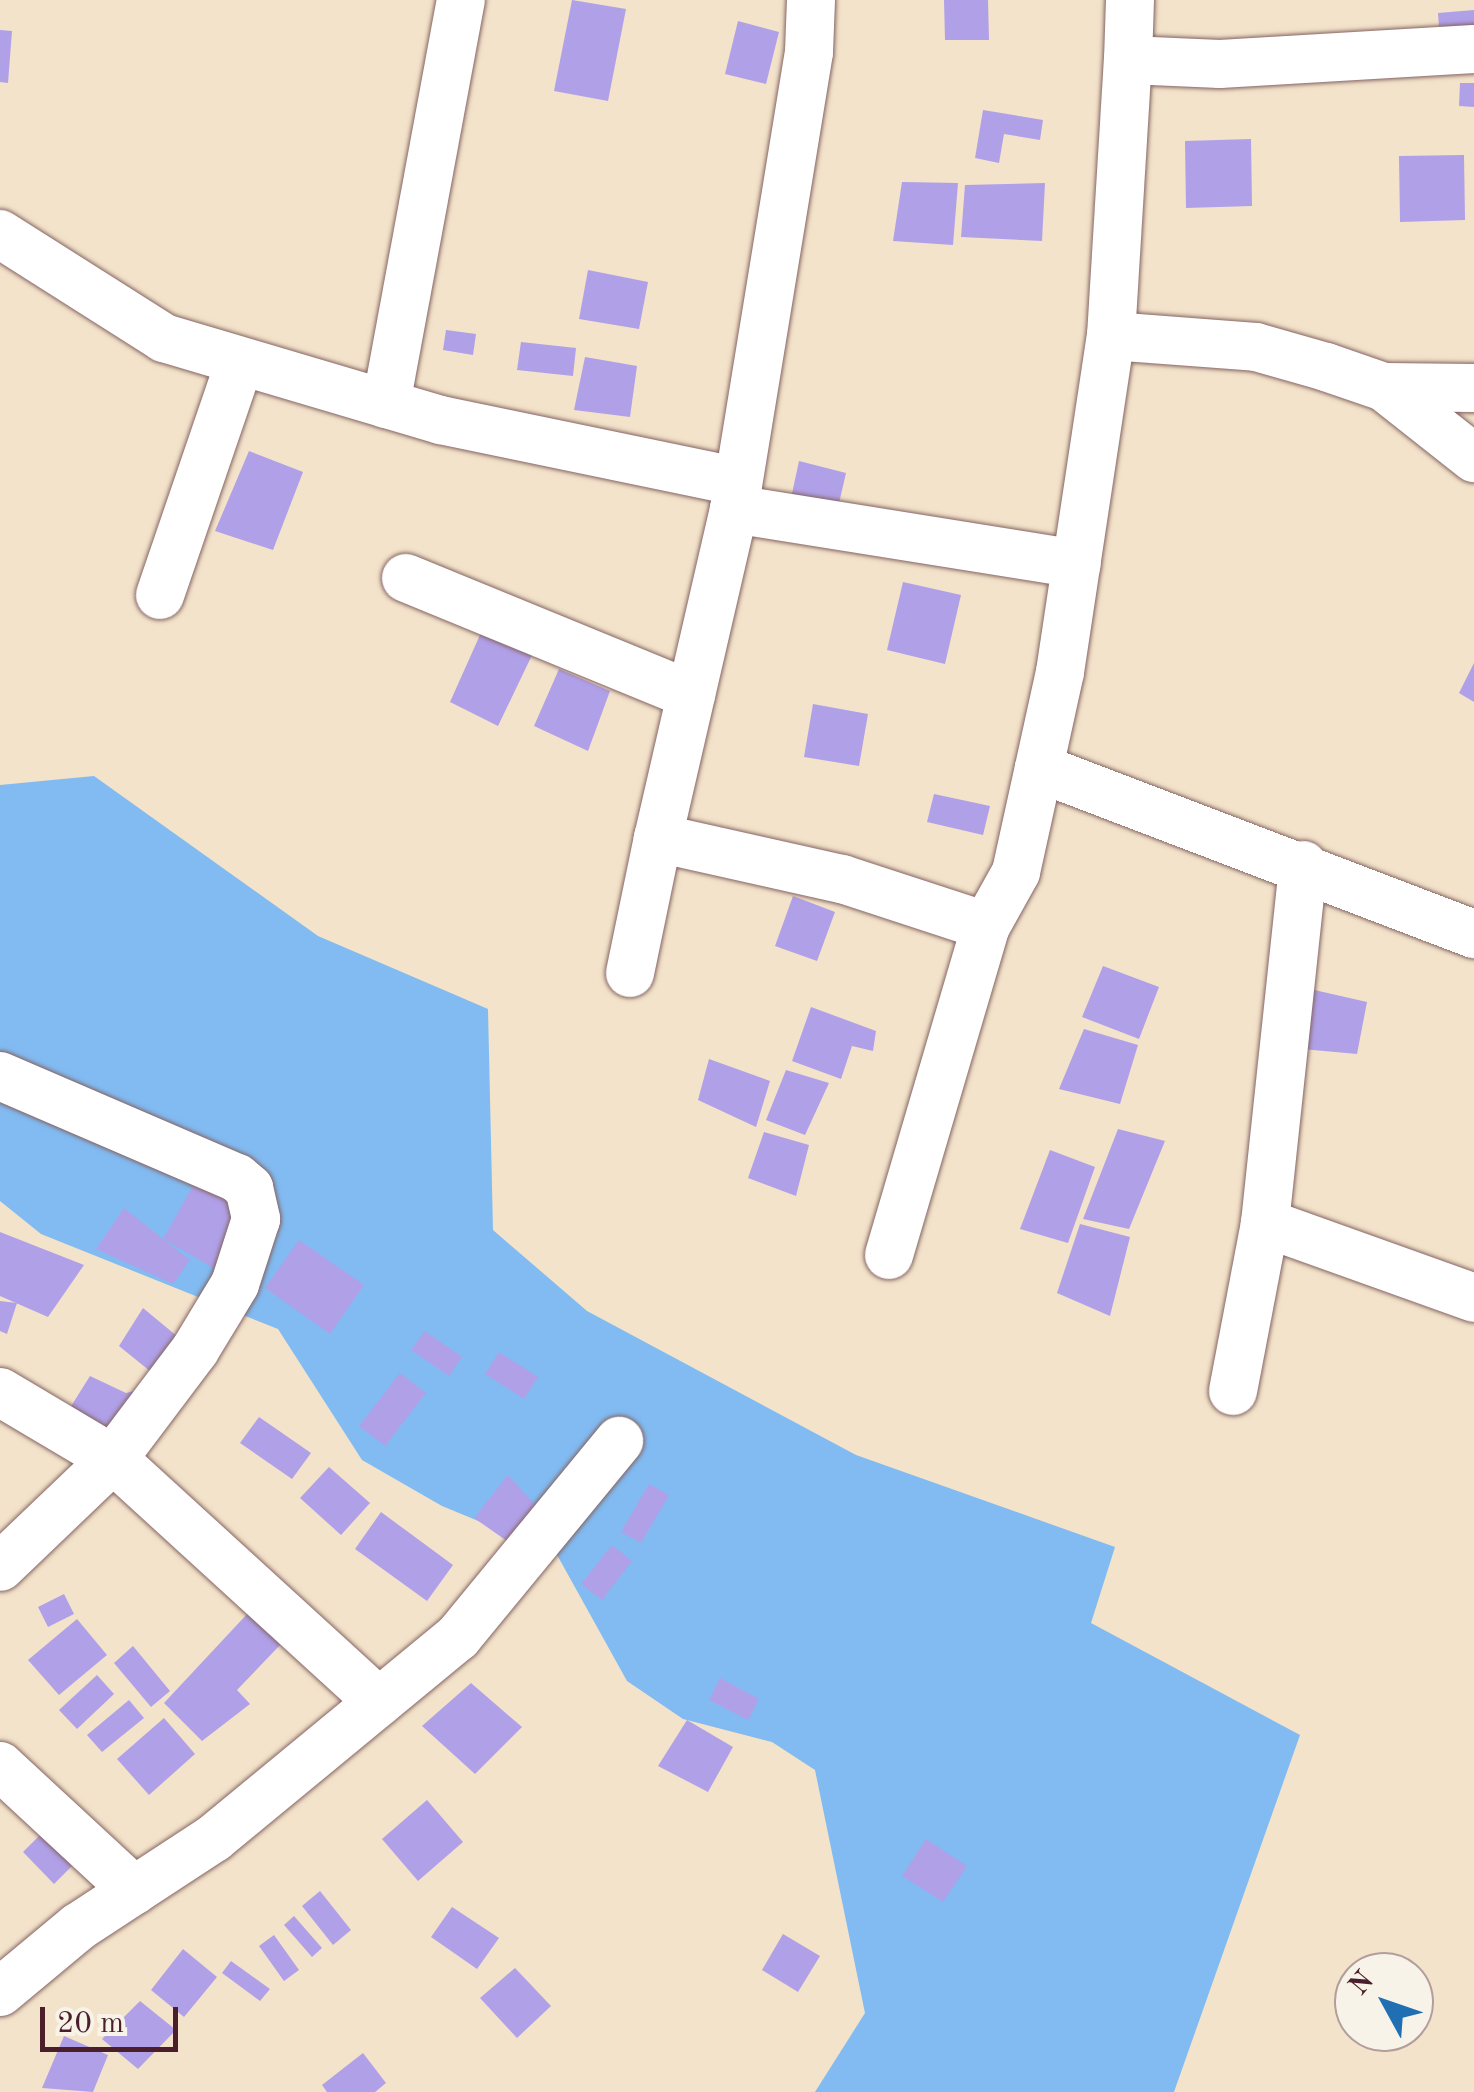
<!DOCTYPE html>
<style>
body{margin:0}
#map{position:relative;width:1474px;height:2092px;overflow:hidden;background:#f3e3ca;font-family:"Old Standard TT",serif}
div>[style]{position:absolute}
[style*='--x']{left:calc(var(--x)*1px);top:calc(var(--y)*1px);width:calc(var(--w)*1px);rotate:calc(var(--a)*1deg)}
.water>*{inset:0;background:#81bbf2}
.building>*{inset:0;background:#b0a0e8}
.roads{filter:drop-shadow(0 0 2px #856463) drop-shadow(0 0 2px #856463)}
.minor>*{height:48px;margin:-24px;padding:0 24px;transform-origin:24px;border-radius:24px;background:#fff}
span{translate:-50% -50%;white-space:nowrap;text-align:center;line-height:1.15;-webkit-text-stroke:9px #f7f3e8;paint-order:stroke}
.north{position:absolute;left:1334px;top:1952px;width:100px;height:100px;box-sizing:border-box;background:#f7f3e8;border:2px solid #b29e9c;border-radius:50%;rotate:310deg;font-size:28px;font-weight:700;line-height:40px;text-align:center;color:#4a1f2b}
.north::after{content:'';display:block;margin:auto;width:35px;height:45px;background:#1f6fb2;clip-path:polygon(50% 0,100% 100%,50% 72%,0 100%)}
.scale{position:absolute;left:40px;top:2007px;width:138px;height:45px;box-sizing:border-box;border:5px solid #4a1f2b;border-top:0;padding-left:12px;font-size:30px;line-height:35px;white-space:nowrap;color:#4a1f2b;-webkit-text-stroke:8px #f7f3e8;paint-order:stroke}
</style>
<div id="map">
<div class="water">
<i style="clip-path:polygon(94px 776px,318px 936px,488px 1009px,493px 1230px,587px 1311px,856px 1455px,1115px 1547px,1091px 1623px,1300px 1735px,1174px 2092px,815px 2092px,865px 2013px,815px 1770px,772px 1742px,683px 1719px,627px 1681px,556px 1553px,442px 1506px,362px 1460px,278px 1329px,41px 1234px,0 1201px,0 785px)"></i>
</div>
<div class="building">
<i style="clip-path:polygon(572px 0,626px 9px,608px 101px,554px 91px)"></i>
<i style="clip-path:polygon(944px 0,988px 0,989px 40px,945px 40px)"></i>
<i style="clip-path:polygon(1474px 10px,1474px 37px,1440px 40px,1438px 13px)"></i>
<i style="clip-path:polygon(738px 21px,779px 32px,766px 84px,725px 74px)"></i>
<i style="clip-path:polygon(0 30px,12px 31px,8px 83px,0 82px)"></i>
<i style="clip-path:polygon(1460px 83px,1474px 83px,1474px 107px,1459px 106px)"></i>
<i style="clip-path:polygon(983px 110px,1043px 120px,1040px 140px,1004px 134px,999px 163px,975px 158px)"></i>
<i style="clip-path:polygon(1251px 139px,1252px 206px,1186px 208px,1185px 141px)"></i>
<i style="clip-path:polygon(1464px 155px,1465px 220px,1400px 222px,1399px 156px)"></i>
<i style="clip-path:polygon(902px 182px,958px 183px,953px 245px,893px 241px)"></i>
<i style="clip-path:polygon(1045px 183px,1042px 241px,961px 237px,965px 185px)"></i>
<i style="clip-path:polygon(588px 270px,648px 282px,639px 329px,579px 319px)"></i>
<i style="clip-path:polygon(446px 330px,476px 334px,473px 355px,443px 350px)"></i>
<i style="clip-path:polygon(521px 342px,576px 348px,573px 376px,517px 370px)"></i>
<i style="clip-path:polygon(585px 357px,637px 366px,630px 417px,574px 410px)"></i>
<i style="clip-path:polygon(249px 451px,303px 472px,273px 550px,215px 531px)"></i>
<i style="clip-path:polygon(799px 461px,846px 473px,834px 525px,787px 517px)"></i>
<i style="clip-path:polygon(903px 582px,961px 595px,945px 664px,887px 650px)"></i>
<i style="clip-path:polygon(484px 626px,534px 651px,498px 726px,450px 702px)"></i>
<i style="clip-path:polygon(1474px 663px,1474px 702px,1459px 693px)"></i>
<i style="clip-path:polygon(559px 669px,610px 691px,588px 751px,534px 726px)"></i>
<i style="clip-path:polygon(813px 704px,868px 714px,859px 766px,804px 757px)"></i>
<i style="clip-path:polygon(934px 794px,990px 806px,983px 835px,927px 822px)"></i>
<i style="clip-path:polygon(793px 896px,835px 912px,817px 961px,775px 946px)"></i>
<i style="clip-path:polygon(1103px 966px,1159px 987px,1139px 1039px,1082px 1017px)"></i>
<i style="clip-path:polygon(1310px 989px,1367px 1002px,1357px 1054px,1302px 1049px)"></i>
<i style="clip-path:polygon(811px 1007px,876px 1031px,873px 1051px,852px 1046px,841px 1079px,792px 1061px)"></i>
<i style="clip-path:polygon(1084px 1029px,1138px 1045px,1120px 1104px,1059px 1089px)"></i>
<i style="clip-path:polygon(709px 1059px,770px 1081px,756px 1127px,698px 1100px)"></i>
<i style="clip-path:polygon(786px 1070px,829px 1083px,805px 1135px,766px 1120px)"></i>
<i style="clip-path:polygon(1118px 1129px,1165px 1141px,1129px 1229px,1083px 1219px)"></i>
<i style="clip-path:polygon(764px 1132px,809px 1145px,796px 1196px,748px 1178px)"></i>
<i style="clip-path:polygon(1050px 1150px,1095px 1167px,1068px 1243px,1020px 1229px)"></i>
<i style="clip-path:polygon(199px 1175px,246px 1215px,229px 1277px,163px 1239px,190px 1260px,173px 1284px,96px 1249px,124px 1208px,163px 1239px)"></i>
<i style="clip-path:polygon(1080px 1224px,1130px 1237px,1110px 1316px,1057px 1293px)"></i>
<i style="clip-path:polygon(0 1232px,84px 1265px,48px 1317px,0 1296px)"></i>
<i style="clip-path:polygon(299px 1240px,364px 1285px,330px 1334px,265px 1288px)"></i>
<i style="clip-path:polygon(0 1301px,17px 1303px,7px 1334px,0 1331px)"></i>
<i style="clip-path:polygon(143px 1308px,184px 1342px,161px 1380px,119px 1346px)"></i>
<i style="clip-path:polygon(425px 1331px,462px 1357px,449px 1376px,411px 1350px)"></i>
<i style="clip-path:polygon(499px 1352px,538px 1377px,524px 1399px,485px 1374px)"></i>
<i style="clip-path:polygon(400px 1373px,426px 1393px,385px 1446px,359px 1426px)"></i>
<i style="clip-path:polygon(90px 1376px,126px 1393px,151px 1387px,105px 1454px,63px 1419px)"></i>
<i style="clip-path:polygon(259px 1417px,311px 1453px,292px 1479px,240px 1443px)"></i>
<i style="clip-path:polygon(329px 1467px,370px 1503px,341px 1535px,300px 1498px)"></i>
<i style="clip-path:polygon(508px 1475px,537px 1507px,507px 1541px,474px 1518px)"></i>
<i style="clip-path:polygon(649px 1484px,669px 1495px,641px 1543px,621px 1532px)"></i>
<i style="clip-path:polygon(381px 1512px,453px 1565px,427px 1601px,355px 1549px)"></i>
<i style="clip-path:polygon(612px 1545px,632px 1561px,602px 1600px,581px 1584px)"></i>
<i style="clip-path:polygon(64px 1594px,74px 1614px,48px 1627px,38px 1607px)"></i>
<i style="clip-path:polygon(249px 1612px,282px 1643px,237px 1690px,250px 1704px,202px 1741px,164px 1703px)"></i>
<i style="clip-path:polygon(77px 1619px,107px 1655px,59px 1695px,28px 1660px)"></i>
<i style="clip-path:polygon(133px 1646px,170px 1691px,151px 1707px,114px 1663px)"></i>
<i style="clip-path:polygon(97px 1675px,114px 1694px,77px 1729px,59px 1710px)"></i>
<i style="clip-path:polygon(720px 1678px,759px 1699px,748px 1720px,709px 1700px)"></i>
<i style="clip-path:polygon(471px 1683px,522px 1727px,475px 1774px,422px 1726px)"></i>
<i style="clip-path:polygon(129px 1700px,144px 1718px,102px 1752px,87px 1735px)"></i>
<i style="clip-path:polygon(164px 1718px,195px 1754px,149px 1795px,117px 1759px)"></i>
<i style="clip-path:polygon(687px 1720px,733px 1747px,708px 1792px,658px 1766px)"></i>
<i style="clip-path:polygon(427px 1800px,463px 1842px,418px 1881px,382px 1839px)"></i>
<i style="clip-path:polygon(41px 1834px,72px 1866px,54px 1884px,23px 1852px)"></i>
<i style="clip-path:polygon(926px 1839px,967px 1866px,943px 1902px,902px 1876px)"></i>
<i style="clip-path:polygon(320px 1891px,351px 1930px,333px 1945px,302px 1906px)"></i>
<i style="clip-path:polygon(452px 1907px,499px 1938px,477px 1969px,431px 1937px)"></i>
<i style="clip-path:polygon(294px 1916px,322px 1948px,312px 1957px,284px 1925px)"></i>
<i style="clip-path:polygon(783px 1934px,820px 1956px,798px 1992px,762px 1970px)"></i>
<i style="clip-path:polygon(274px 1935px,299px 1970px,284px 1981px,259px 1946px)"></i>
<i style="clip-path:polygon(183px 1949px,217px 1977px,184px 2017px,151px 1990px)"></i>
<i style="clip-path:polygon(231px 1961px,270px 1989px,260px 2001px,222px 1973px)"></i>
<i style="clip-path:polygon(515px 1968px,551px 2006px,517px 2038px,480px 1998px)"></i>
<i style="clip-path:polygon(140px 2001px,176px 2030px,138px 2069px,102px 2039px)"></i>
<i style="clip-path:polygon(64px 2036px,108px 2055px,93px 2092px,42px 2088px)"></i>
<i style="clip-path:polygon(363px 2053px,386px 2083px,375px 2092px,327px 2092px,322px 2085px)"></i>
</div>
<div class="roads">
<div class="minor">
<i style="--x:811;--y:0;--w:52;--a:92.2"></i>
<i style="--x:809;--y:52;--w:463;--a:99.3"></i>
<i style="--x:734;--y:509;--w:338;--a:103"></i>
<i style="--x:658;--y:838;--w:189;--a:12.6"></i>
<i style="--x:842;--y:879;--w:151;--a:18.1"></i>
<i style="--x:1130;--y:0;--w:60;--a:91.9"></i>
<i style="--x:1128;--y:60;--w:92;--a:2.5"></i>
<i style="--x:1220;--y:64;--w:254;--a:-3.4"></i>
<i style="--x:0;--y:234;--w:194;--a:32.4"></i>
<i style="--x:164;--y:338;--w:289;--a:16.5"></i>
<i style="--x:441;--y:420;--w:301;--a:11.7"></i>
<i style="--x:1111;--y:336;--w:145;--a:4.3"></i>
<i style="--x:1256;--y:347;--w:73;--a:15.9"></i>
<i style="--x:1326;--y:367;--w:61;--a:19"></i>
<i style="--x:1384;--y:387;--w:115;--a:38.3"></i>
<i style="--x:1384;--y:387;--w:90;--a:0.6"></i>
<i style="--x:386;--y:404;--w:411;--a:-79.5"></i>
<i style="--x:734;--y:509;--w:347;--a:9.1"></i>
<i style="--x:406;--y:578;--w:308;--a:22.3"></i>
<i style="--x:160;--y:595;--w:246;--a:-71.1"></i>
<i style="--x:1039;--y:768;--w:466;--a:20.9"></i>
<i style="--x:630;--y:973;--w:138;--a:-78.3"></i>
<i style="--x:0;--y:1076;--w:258;--a:23.3"></i>
<i style="--x:237;--y:1178;--w:16;--a:40"></i>
<i style="--x:249;--y:1188;--w:32;--a:77"></i>
<i style="--x:256;--y:1219;--w:68;--a:107.9"></i>
<i style="--x:235;--y:1284;--w:77;--a:121.2"></i>
<i style="--x:195;--y:1350;--w:136;--a:127"></i>
<i style="--x:113;--y:1459;--w:156;--a:136.3"></i>
<i style="--x:1265;--y:1223;--w:222;--a:19.7"></i>
<i style="--x:889;--y:1255;--w:343;--a:-73.6"></i>
<i style="--x:986;--y:926;--w:62;--a:-60.9"></i>
<i style="--x:1016;--y:872;--w:205;--a:-77.6"></i>
<i style="--x:1060;--y:672;--w:340;--a:-81.4"></i>
<i style="--x:1111;--y:336;--w:277;--a:-86.5"></i>
<i style="--x:1233;--y:1391;--w:171;--a:-79.2"></i>
<i style="--x:1265;--y:1223;--w:360;--a:-83.9"></i>
<i style="--x:0;--y:1392;--w:131;--a:30.7"></i>
<i style="--x:113;--y:1459;--w:360;--a:42.4"></i>
<i style="--x:0;--y:1766;--w:183;--a:42.8"></i>
<i style="--x:0;--y:1992;--w:102;--a:-39.8"></i>
<i style="--x:78;--y:1927;--w:163;--a:-33.2"></i>
<i style="--x:214;--y:1838;--w:316;--a:-39.5"></i>
<i style="--x:458;--y:1637;--w:254;--a:-50.6"></i>
</div>
</div>
<div class="north">N</div>
<div class="scale">20 m</div>
</div>
